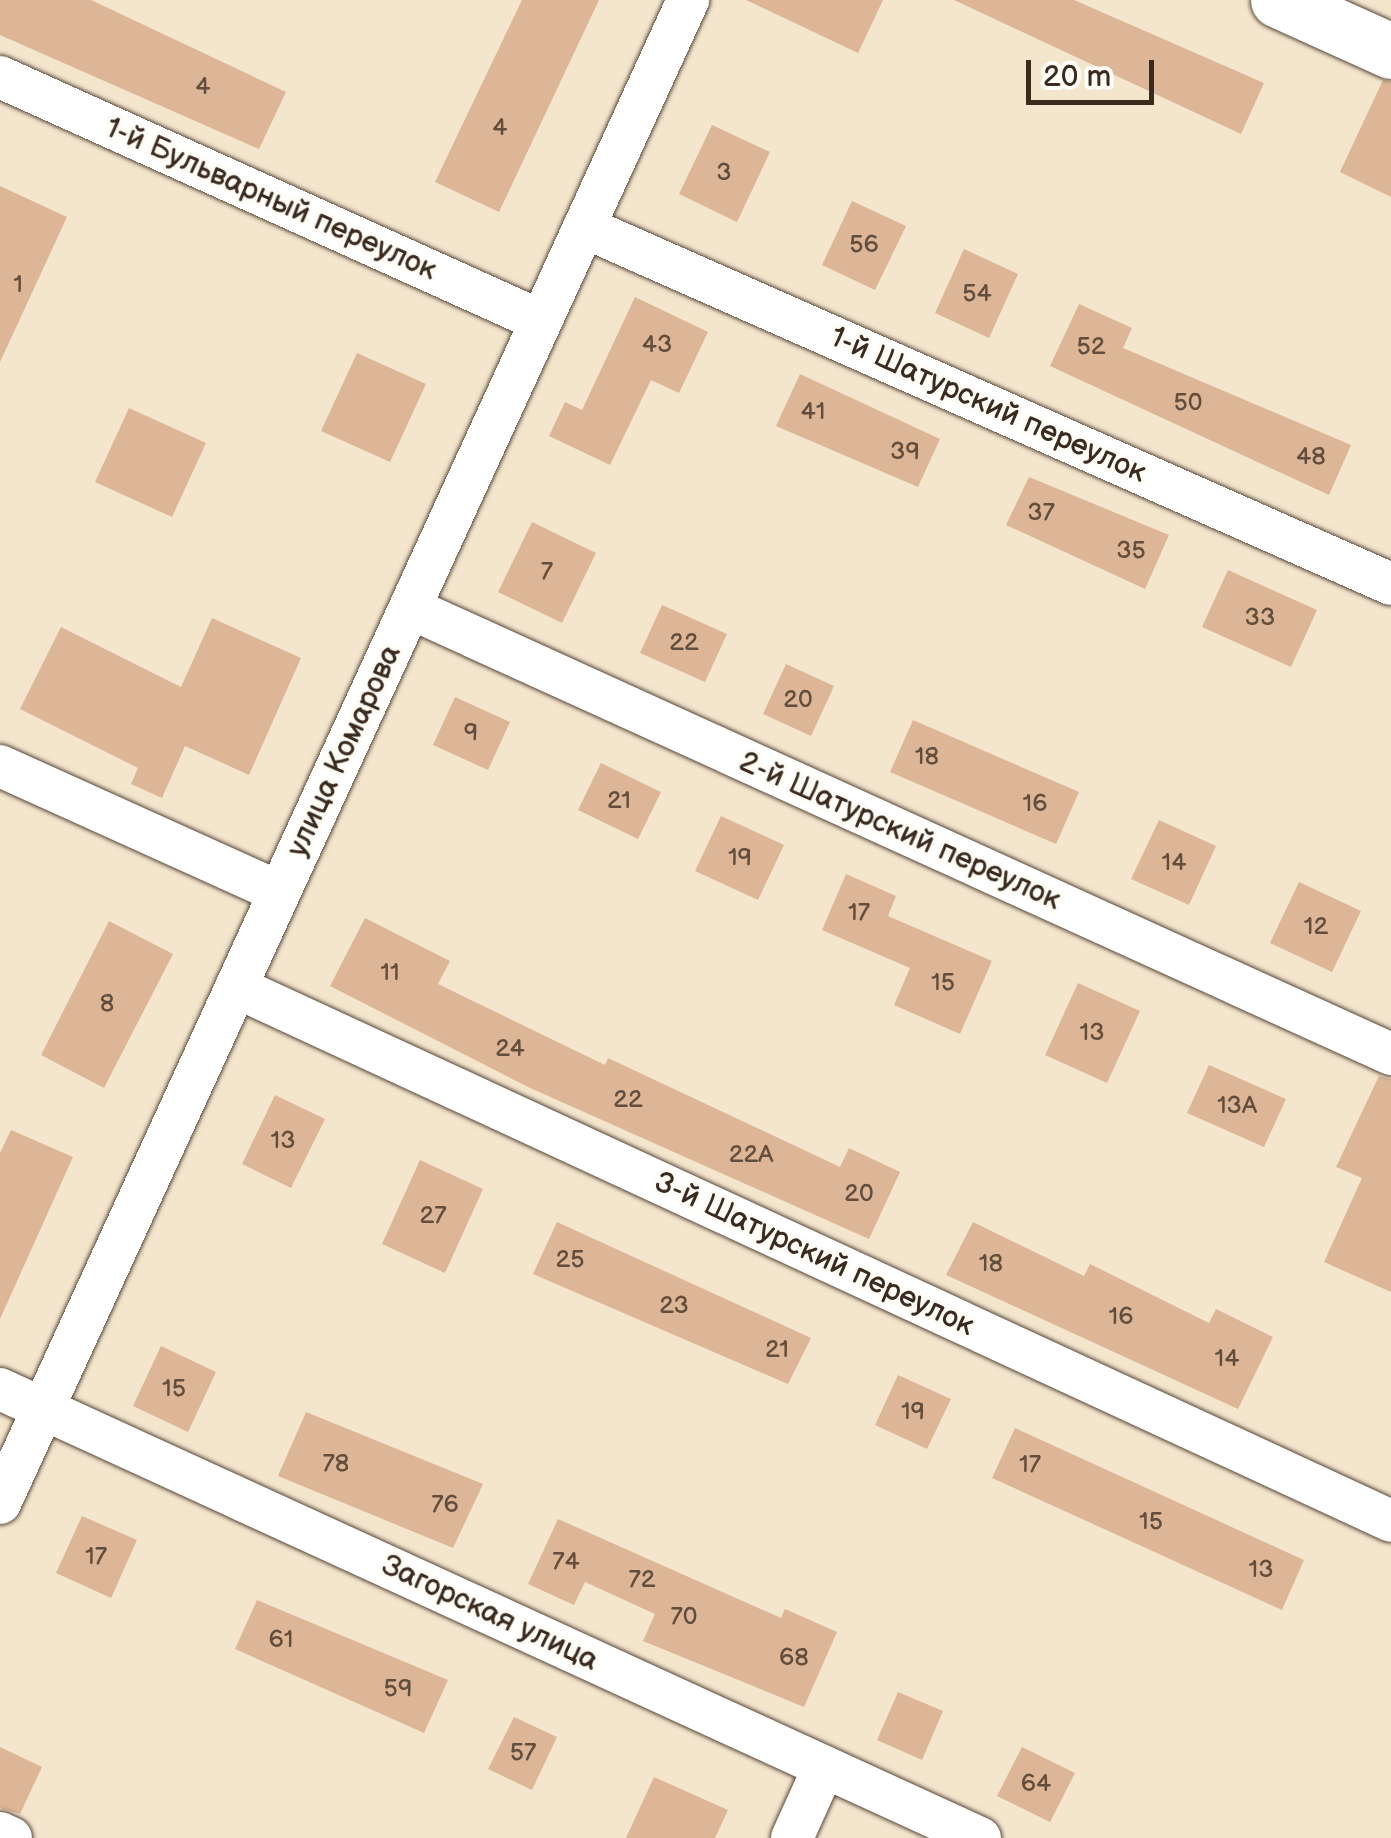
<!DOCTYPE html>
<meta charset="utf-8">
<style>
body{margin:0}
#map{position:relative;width:1391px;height:1838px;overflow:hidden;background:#f4e6cd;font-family:"Balsamiq Sans",sans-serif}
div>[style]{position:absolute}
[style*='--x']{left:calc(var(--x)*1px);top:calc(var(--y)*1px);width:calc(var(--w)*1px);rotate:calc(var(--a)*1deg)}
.building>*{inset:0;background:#dcb696}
.roads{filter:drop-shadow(0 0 2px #574638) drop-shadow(0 0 2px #574638)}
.minor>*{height:42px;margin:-21px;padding:0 21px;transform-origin:21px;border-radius:21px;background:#fff}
.secondary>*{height:55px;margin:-27.5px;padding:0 27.5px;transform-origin:27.5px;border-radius:27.5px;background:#fff}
span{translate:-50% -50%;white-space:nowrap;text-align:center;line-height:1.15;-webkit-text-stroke:8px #fdfcf7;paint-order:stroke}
.number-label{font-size:25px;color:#634d3c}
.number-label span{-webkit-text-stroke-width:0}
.street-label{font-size:30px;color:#3b2a1e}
.scale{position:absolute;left:1026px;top:60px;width:128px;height:45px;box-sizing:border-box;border:5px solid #3b2a1e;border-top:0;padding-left:12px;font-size:30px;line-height:35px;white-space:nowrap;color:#3b2a1e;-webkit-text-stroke:8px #fdfcf7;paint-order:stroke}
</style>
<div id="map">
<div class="building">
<i style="clip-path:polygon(0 0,91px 0,286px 92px,259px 149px,0 35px)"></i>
<i style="clip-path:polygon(522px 0,599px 0,499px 212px,435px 182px)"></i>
<i style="clip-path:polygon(746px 0,883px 0,858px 53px)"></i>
<i style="clip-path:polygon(954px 0,1074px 0,1264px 83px,1241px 134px)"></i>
<i style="clip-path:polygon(1383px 80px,1391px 82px,1391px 197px,1340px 172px)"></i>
<i style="clip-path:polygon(712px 125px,770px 152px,737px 222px,679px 194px)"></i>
<i style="clip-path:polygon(0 186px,67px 217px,0 362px)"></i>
<i style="clip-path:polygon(852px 201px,906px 226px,875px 290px,822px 265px)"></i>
<i style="clip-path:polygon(964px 249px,1018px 274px,989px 338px,935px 313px)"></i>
<i style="clip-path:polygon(635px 297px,708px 332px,679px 393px,651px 380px,610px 465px,549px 436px,565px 402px,582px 410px)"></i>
<i style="clip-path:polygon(1079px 304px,1132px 328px,1123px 348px,1351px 445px,1329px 495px,1050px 366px)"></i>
<i style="clip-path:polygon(357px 353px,426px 384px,390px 462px,321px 431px)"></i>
<i style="clip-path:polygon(800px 374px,940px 439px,918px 487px,776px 426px)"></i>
<i style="clip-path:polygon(129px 408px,206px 443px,172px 517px,95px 482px)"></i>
<i style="clip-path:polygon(1029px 477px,1169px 535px,1145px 589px,1006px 525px)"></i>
<i style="clip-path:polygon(532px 522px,596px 553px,562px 623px,498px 592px)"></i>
<i style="clip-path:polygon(1228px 570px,1317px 610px,1291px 667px,1202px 627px)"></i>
<i style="clip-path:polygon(662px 605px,727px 634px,705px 682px,640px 653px)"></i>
<i style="clip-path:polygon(212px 618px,301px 658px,249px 775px,185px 746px,162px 798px,131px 784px,138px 768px,20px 709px,61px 627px,181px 687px)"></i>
<i style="clip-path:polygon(786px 664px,834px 686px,811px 736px,763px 714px)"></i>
<i style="clip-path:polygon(455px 697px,510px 722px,488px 770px,433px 745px)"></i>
<i style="clip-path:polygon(913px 720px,1079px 792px,1056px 844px,890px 772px)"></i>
<i style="clip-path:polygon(601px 763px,661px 792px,638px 839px,578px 810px)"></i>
<i style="clip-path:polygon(721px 816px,784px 845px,758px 900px,695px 871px)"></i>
<i style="clip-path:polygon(1159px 820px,1216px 846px,1189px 905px,1131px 879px)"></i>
<i style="clip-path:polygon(846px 874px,896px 896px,888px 916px,992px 961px,960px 1034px,894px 1005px,910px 968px,822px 930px)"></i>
<i style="clip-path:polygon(1299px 882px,1361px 911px,1332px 972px,1270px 943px)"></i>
<i style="clip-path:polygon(365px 918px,450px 961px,438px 984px,605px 1065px,608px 1058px,840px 1167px,849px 1148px,900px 1172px,869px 1239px,528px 1087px,330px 986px)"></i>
<i style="clip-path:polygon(109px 921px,173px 954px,104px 1088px,41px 1055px)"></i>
<i style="clip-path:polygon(1078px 983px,1140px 1011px,1107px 1083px,1045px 1055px)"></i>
<i style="clip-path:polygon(1209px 1065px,1286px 1099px,1264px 1147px,1187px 1113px)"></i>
<i style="clip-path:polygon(1379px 1076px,1391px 1079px,1391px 1292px,1324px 1262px,1362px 1178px,1336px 1167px)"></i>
<i style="clip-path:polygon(275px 1095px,325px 1119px,291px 1188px,242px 1164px)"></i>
<i style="clip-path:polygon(11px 1130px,73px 1157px,0 1319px,0 1153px)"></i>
<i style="clip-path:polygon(420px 1160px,483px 1189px,445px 1273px,382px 1244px)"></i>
<i style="clip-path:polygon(557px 1222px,811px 1338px,788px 1384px,533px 1274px)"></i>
<i style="clip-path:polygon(973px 1222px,1084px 1276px,1090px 1264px,1209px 1323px,1216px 1309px,1273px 1337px,1238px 1409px,946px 1275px)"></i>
<i style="clip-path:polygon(161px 1346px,216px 1372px,188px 1432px,133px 1406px)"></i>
<i style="clip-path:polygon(898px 1375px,951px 1399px,927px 1449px,875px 1425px)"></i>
<i style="clip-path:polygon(306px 1412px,483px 1484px,453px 1548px,278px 1476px)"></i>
<i style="clip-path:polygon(1015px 1428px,1304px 1560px,1282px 1610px,992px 1478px)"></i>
<i style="clip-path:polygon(82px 1516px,137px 1540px,111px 1598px,56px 1573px)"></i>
<i style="clip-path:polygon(558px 1519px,781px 1618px,785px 1609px,837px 1632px,804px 1707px,643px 1641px,655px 1614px,585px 1582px,574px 1605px,528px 1584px)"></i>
<i style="clip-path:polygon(257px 1600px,448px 1680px,424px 1733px,235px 1649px)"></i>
<i style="clip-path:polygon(898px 1692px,943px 1711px,922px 1760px,877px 1740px)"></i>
<i style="clip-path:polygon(514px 1717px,557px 1737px,532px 1790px,488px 1769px)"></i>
<i style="clip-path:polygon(0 1747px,42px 1767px,20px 1814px,0 1808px)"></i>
<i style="clip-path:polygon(1022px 1747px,1075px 1773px,1050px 1822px,997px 1796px)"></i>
<i style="clip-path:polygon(654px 1777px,728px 1810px,715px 1838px,626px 1838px)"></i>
</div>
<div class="roads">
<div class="minor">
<i style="--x:0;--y:77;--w:593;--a:24.28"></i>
<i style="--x:584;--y:227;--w:882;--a:23.86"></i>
<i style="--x:410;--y:608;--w:1078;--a:24.45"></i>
<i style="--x:0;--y:766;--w:306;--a:24.3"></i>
<i style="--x:236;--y:987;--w:1272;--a:24.81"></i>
<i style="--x:0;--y:1389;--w:1078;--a:24.62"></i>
<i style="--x:0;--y:1503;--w:1653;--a:-65.4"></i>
<i style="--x:0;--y:1833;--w:12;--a:24"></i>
<i style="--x:792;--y:1838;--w:78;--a:-65.7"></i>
</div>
<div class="secondary">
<i style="--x:1278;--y:0;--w:124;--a:24.3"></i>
</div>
</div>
<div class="number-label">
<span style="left:203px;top:87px">4</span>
<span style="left:500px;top:128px">4</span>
<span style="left:724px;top:173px">3</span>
<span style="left:864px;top:245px">56</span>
<span style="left:18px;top:285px">1</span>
<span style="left:977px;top:294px">54</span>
<span style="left:657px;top:345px">43</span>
<span style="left:1091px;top:347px">52</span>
<span style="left:1188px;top:403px">50</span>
<span style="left:813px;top:412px">41</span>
<span style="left:905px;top:452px">39</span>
<span style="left:1311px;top:457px">48</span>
<span style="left:1041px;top:513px">37</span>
<span style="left:1131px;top:551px">35</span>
<span style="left:547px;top:572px">7</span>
<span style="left:1260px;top:618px">33</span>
<span style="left:684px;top:643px">22</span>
<span style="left:798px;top:700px">20</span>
<span style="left:471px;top:733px">9</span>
<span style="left:927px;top:757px">18</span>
<span style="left:619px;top:801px">21</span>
<span style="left:1035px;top:804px">16</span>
<span style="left:740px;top:858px">19</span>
<span style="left:1174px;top:863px">14</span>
<span style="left:859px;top:913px">17</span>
<span style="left:1316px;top:927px">12</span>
<span style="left:390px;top:973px">11</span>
<span style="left:943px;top:983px">15</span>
<span style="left:107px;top:1004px">8</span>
<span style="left:1092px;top:1033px">13</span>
<span style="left:510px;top:1049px">24</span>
<span style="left:628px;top:1100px">22</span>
<span style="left:1237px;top:1106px">13А</span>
<span style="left:283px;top:1141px">13</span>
<span style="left:751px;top:1155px">22А</span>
<span style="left:859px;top:1194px">20</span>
<span style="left:433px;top:1216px">27</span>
<span style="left:570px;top:1260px">25</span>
<span style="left:991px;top:1264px">18</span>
<span style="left:674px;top:1306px">23</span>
<span style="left:1121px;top:1317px">16</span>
<span style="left:777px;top:1350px">21</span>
<span style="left:1227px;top:1359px">14</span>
<span style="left:174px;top:1389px">15</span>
<span style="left:913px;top:1412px">19</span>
<span style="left:336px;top:1464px">78</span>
<span style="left:1030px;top:1465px">17</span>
<span style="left:445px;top:1505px">76</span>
<span style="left:1151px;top:1522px">15</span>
<span style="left:96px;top:1557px">17</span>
<span style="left:566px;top:1562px">74</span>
<span style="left:1261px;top:1570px">13</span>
<span style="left:642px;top:1580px">72</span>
<span style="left:684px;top:1617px">70</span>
<span style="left:281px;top:1640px">61</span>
<span style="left:794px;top:1658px">68</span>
<span style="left:398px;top:1689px">59</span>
<span style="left:523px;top:1753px">57</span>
<span style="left:1036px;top:1784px">64</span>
</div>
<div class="street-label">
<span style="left:271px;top:199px;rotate:24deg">1-й Бульварный переулок</span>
<span style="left:988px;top:405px;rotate:24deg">1-й Шатурский переулок</span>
<span style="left:344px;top:751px;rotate:-65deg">улица Комарова</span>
<span style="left:900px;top:831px;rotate:24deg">2-й Шатурский переулок</span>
<span style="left:814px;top:1254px;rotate:25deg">3-й Шатурский переулок</span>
<span style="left:490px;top:1613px;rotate:25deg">Загорская улица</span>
</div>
<div class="scale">20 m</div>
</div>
